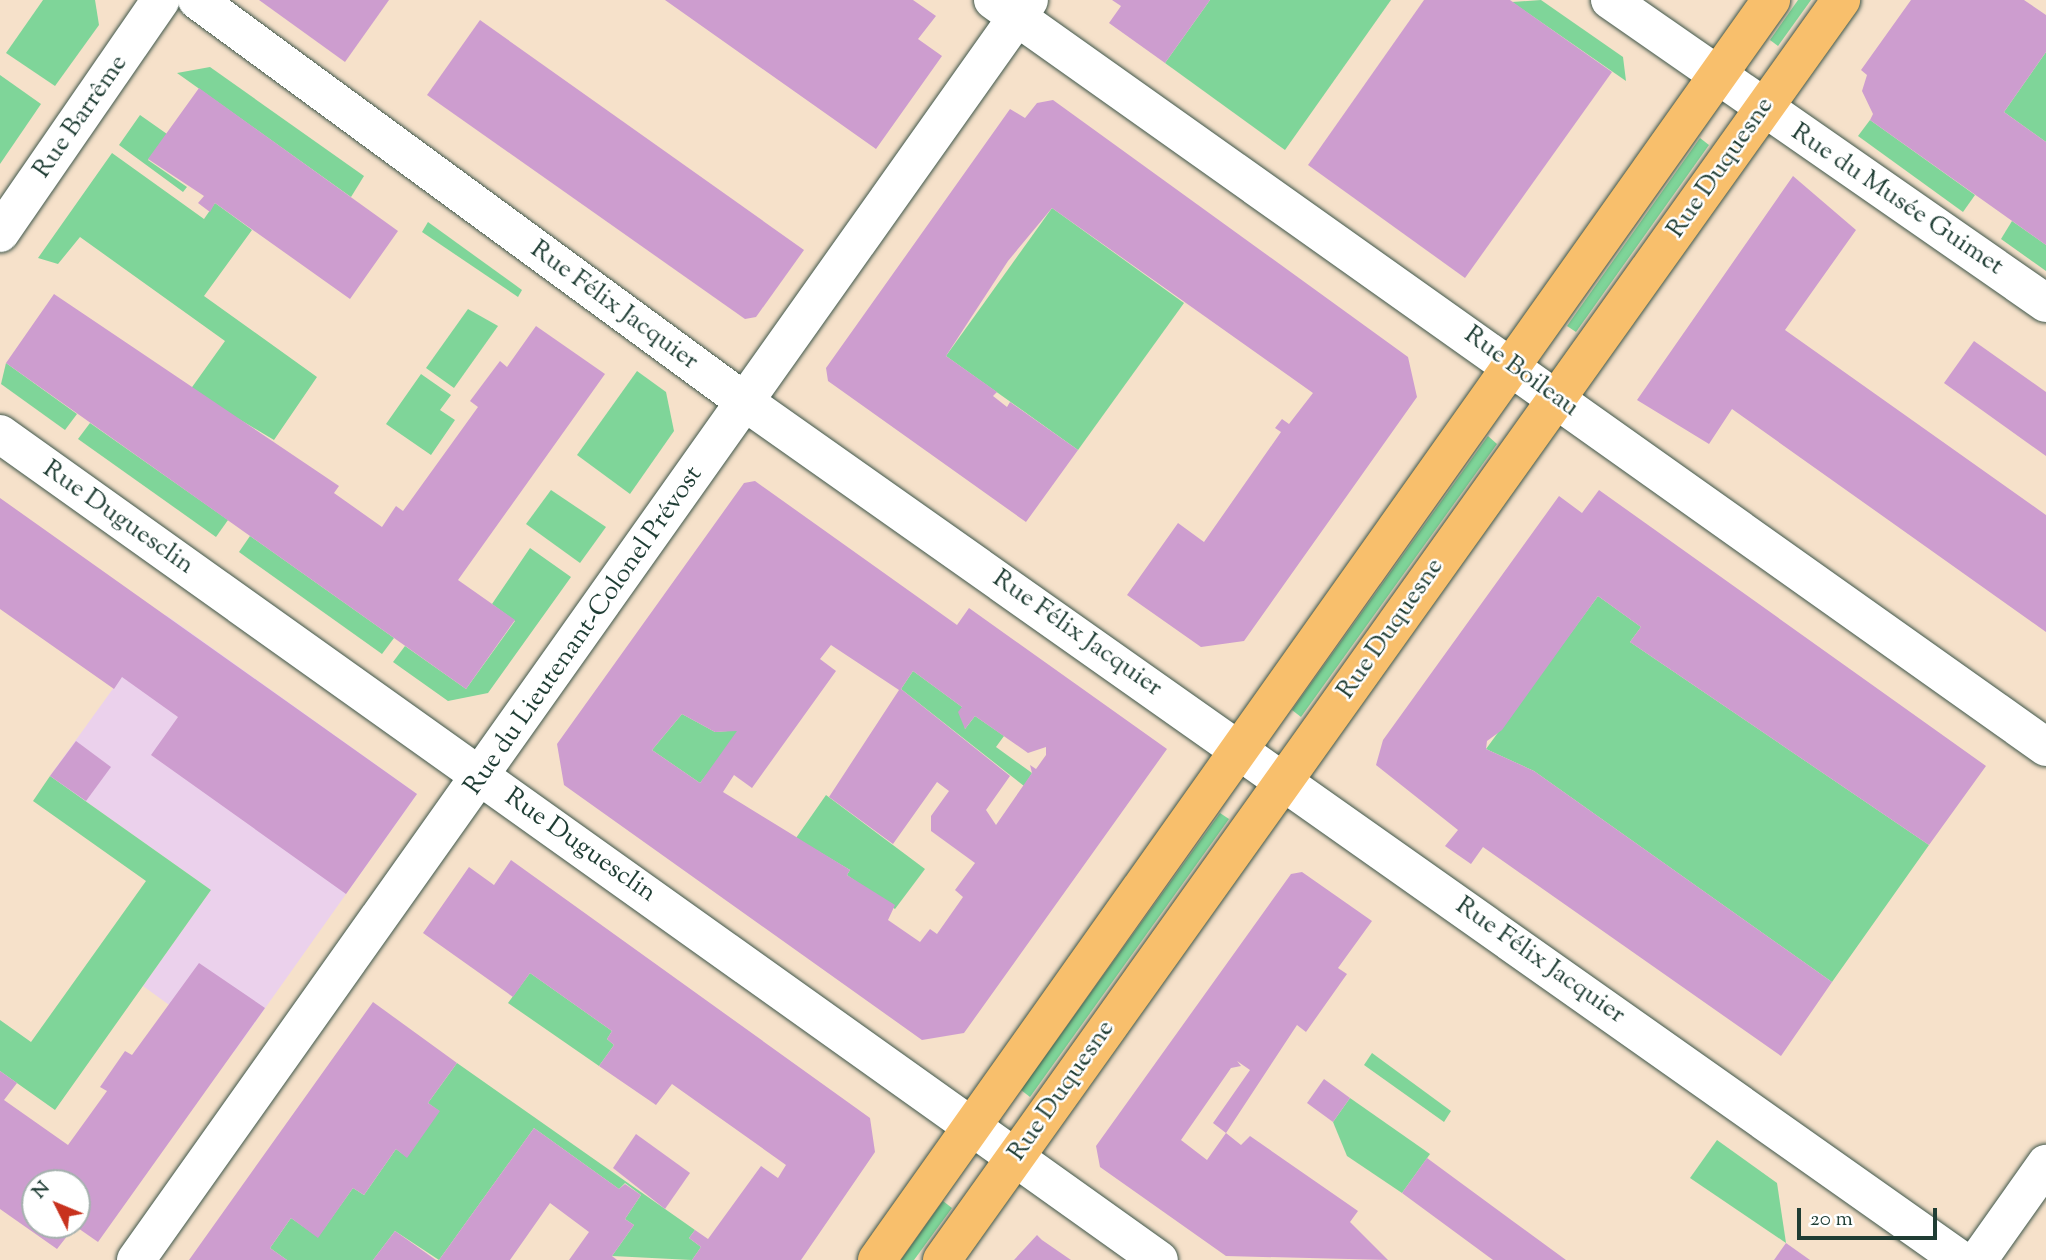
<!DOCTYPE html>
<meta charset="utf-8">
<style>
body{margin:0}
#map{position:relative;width:2046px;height:1260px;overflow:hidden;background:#f6e1ca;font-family:"Sorts Mill Goudy",serif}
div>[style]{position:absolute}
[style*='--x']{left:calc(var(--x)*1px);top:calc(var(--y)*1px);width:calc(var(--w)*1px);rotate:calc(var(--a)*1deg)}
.built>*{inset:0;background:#ebd1ec}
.green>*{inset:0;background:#7fd599}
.building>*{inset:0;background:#cd9dcf}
.roads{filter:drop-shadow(0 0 2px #3f564a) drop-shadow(0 0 2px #3f564a)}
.minor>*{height:38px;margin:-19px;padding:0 19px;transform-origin:19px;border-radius:19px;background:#fff}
.major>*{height:38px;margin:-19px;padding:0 19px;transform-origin:19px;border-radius:19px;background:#f8bf6c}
span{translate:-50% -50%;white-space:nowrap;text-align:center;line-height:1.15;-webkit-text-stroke:5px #fff;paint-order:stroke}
.street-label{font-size:26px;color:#1f3d34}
.north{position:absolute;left:21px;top:1169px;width:70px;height:70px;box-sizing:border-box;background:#fff;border:2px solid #a5b1ae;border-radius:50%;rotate:313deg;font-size:19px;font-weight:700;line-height:28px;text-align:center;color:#1f3d34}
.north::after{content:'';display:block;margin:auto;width:24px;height:32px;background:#c8321e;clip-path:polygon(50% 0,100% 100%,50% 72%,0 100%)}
.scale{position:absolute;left:1797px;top:1208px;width:140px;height:32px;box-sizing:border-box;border:4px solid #1f3d34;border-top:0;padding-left:9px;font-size:21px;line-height:24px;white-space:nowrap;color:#1f3d34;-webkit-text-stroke:5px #fff;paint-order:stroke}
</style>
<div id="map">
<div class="built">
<i style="clip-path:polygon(166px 615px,417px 794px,234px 1052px,143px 986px,211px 890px,50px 776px)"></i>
</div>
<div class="green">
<i style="clip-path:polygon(43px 0,95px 0,99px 25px,55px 86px,6px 53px)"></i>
<i style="clip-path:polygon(1210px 0,1391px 0,1285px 150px,1165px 63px)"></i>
<i style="clip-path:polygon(1541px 0,1623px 57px,1626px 81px,1512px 2px)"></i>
<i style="clip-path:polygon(1798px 0,1811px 0,1778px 46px,1770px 40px)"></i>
<i style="clip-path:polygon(2046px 52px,2046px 142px,2004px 112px)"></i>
<i style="clip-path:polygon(210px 67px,364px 176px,351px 197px,177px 73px)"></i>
<i style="clip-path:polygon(0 75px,41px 104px,0 164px)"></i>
<i style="clip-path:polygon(140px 115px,167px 134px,148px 160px,187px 187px,183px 192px,119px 145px)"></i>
<i style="clip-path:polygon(1870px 120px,1975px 195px,1963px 212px,1858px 136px)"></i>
<i style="clip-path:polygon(1700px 138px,1709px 145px,1576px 332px,1567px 326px)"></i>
<i style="clip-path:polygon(112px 153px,204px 219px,215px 203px,252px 230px,204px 296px,317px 377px,274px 440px,190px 390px,225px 341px,80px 237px,58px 264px,38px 258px)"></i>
<i style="clip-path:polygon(1052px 208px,1184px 303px,1078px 450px,946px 356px)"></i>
<i style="clip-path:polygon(2012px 221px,2046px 245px,2046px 271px,2001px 239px)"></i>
<i style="clip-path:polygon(428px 222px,522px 290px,518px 297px,422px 232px)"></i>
<i style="clip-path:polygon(468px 309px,498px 326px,454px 388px,426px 368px)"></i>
<i style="clip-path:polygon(6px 363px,77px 414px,65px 430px,1px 384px)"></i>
<i style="clip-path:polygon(637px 371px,666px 392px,674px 431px,630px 494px,577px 455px)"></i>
<i style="clip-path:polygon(421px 374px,451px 395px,440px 410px,455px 420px,431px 455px,386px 424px)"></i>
<i style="clip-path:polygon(90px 423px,228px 520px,216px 537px,78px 439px)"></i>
<i style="clip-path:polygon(1488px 436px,1497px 444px,1301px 717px,1292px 710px)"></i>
<i style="clip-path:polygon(551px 490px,606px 527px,580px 563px,526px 524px)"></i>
<i style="clip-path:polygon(250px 536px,394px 638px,382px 654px,239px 552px)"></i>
<i style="clip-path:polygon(530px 548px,571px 577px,488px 693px,448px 701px,393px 662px,405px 646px,466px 689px,515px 621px,492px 604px)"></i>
<i style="clip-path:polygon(1598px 596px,1641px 627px,1630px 642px,1929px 845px,1832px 982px,1534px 771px,1486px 749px)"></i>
<i style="clip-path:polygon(913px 671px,962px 707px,965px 729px,975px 716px,1004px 736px,996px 747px,1032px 773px,1024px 786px,901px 689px)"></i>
<i style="clip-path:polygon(682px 714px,715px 732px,741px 730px,700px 783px,652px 750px)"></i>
<i style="clip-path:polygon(50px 776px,211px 890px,55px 1110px,0 1071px,0 1020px,31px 1042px,146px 881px,33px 801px)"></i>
<i style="clip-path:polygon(826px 795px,925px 869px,895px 909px,847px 875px,850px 870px,796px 838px)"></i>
<i style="clip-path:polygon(1220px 813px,1229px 819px,1030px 1097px,1021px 1090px)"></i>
<i style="clip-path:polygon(530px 973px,612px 1031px,607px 1039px,614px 1045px,599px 1066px,508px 1003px)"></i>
<i style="clip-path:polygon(1372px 1053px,1451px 1111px,1444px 1122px,1364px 1065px)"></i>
<i style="clip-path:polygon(457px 1063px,695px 1230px,689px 1238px,701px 1247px,692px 1260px,612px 1256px,634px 1225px,625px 1219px,641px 1195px,625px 1183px,619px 1189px,534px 1128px,439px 1260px,395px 1231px,373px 1260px,287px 1260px,270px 1248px,291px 1218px,318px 1237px,353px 1188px,364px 1195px,396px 1149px,407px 1157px,439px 1111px,428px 1103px)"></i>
<i style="clip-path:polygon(1350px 1098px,1430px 1154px,1402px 1193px,1347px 1156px,1333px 1122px)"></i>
<i style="clip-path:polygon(1717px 1140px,1777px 1183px,1786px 1243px,1690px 1178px)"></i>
<i style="clip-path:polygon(943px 1201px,952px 1208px,914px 1260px,901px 1260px)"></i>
</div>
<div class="building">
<i style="clip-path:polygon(259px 0,389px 0,345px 62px)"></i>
<i style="clip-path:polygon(665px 0,913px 0,936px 16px,918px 39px,942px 56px,876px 149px)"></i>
<i style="clip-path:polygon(1112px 0,1210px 0,1165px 63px,1109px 23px,1121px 6px)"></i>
<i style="clip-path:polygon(1424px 0,1510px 0,1612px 72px,1465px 278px,1308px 165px)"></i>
<i style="clip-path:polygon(1911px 0,2024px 0,2046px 15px,2046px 52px,2004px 112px,2046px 142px,2046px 245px,1870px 120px,1873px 114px,1862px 91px,1867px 75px,1861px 70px)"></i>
<i style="clip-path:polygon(480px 20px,804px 250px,756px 317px,745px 319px,427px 95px)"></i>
<i style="clip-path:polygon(199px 88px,398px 231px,350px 299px,215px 203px,210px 212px,198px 203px,204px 196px,148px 159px)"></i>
<i style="clip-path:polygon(1053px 100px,1408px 357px,1417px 397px,1244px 641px,1201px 647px,1127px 595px,1178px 523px,1204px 542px,1281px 432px,1275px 428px,1282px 419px,1289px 424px,1313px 393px,1052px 208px,1008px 261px,946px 356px,997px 392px,993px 396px,1007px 407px,1010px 402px,1078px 450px,1026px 522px,828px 381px,826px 368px,1010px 109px,1025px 118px,1037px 103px)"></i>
<i style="clip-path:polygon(1793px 176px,1856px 230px,1785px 330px,2046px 515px,2046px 632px,1732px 409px,1709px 444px,1637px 400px)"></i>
<i style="clip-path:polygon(54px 294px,339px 486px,334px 493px,382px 527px,396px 506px,403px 511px,478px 407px,470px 401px,500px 361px,507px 367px,536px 326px,605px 374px,458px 580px,515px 620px,466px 689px,6px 363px)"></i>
<i style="clip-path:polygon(1974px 341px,2046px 392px,2046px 456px,1944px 383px)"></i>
<i style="clip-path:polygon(evenodd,755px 481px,957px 625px,969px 608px,1167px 749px,964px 1033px,922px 1040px,564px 785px,557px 744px,744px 483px,755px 481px,831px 645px,899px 690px,829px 797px,893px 844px,937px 782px,949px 791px,931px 816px,931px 831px,975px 863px,955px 890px,963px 897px,937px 934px,930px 929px,920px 942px,888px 920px,895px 905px,847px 875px,850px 870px,723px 792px,734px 775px,752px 788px,836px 671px,820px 659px,831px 645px,755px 481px,913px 671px,962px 707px,958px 712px,965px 729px,975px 716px,1028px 753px,1046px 747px,1046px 755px,1036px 769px,1030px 765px,1032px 773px,996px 825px,986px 810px,1010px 776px,901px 689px,913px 671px,755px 481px,682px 714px,715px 732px,737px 731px,700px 783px,652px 750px,682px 714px)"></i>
<i style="clip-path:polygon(1599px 490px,1986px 766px,1929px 845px,1630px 642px,1641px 627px,1598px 596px,1502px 730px,1487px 741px,1486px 749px,1534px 771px,1832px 982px,1781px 1056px,1483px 847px,1471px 864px,1445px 846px,1458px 830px,1376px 765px,1383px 740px,1559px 496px,1582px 513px)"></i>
<i style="clip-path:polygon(0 498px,417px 794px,346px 894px,151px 755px,178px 717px,122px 677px,114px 689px,0 609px)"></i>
<i style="clip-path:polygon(76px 741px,111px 767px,86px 801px,50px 776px)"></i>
<i style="clip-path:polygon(511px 860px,870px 1118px,875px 1152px,801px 1260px,692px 1260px,701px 1247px,689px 1238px,695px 1230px,708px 1239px,761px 1166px,778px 1178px,786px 1165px,672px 1084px,656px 1105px,599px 1066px,614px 1045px,607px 1039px,612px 1031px,530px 973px,513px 997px,423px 933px,469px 867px,494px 885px)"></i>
<i style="clip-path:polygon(1302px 872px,1372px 921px,1338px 968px,1347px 974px,1342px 981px,1306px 1032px,1297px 1025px,1226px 1133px,1213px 1123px,1250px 1070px,1237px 1061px,1241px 1066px,1231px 1068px,1181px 1140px,1207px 1160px,1226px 1133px,1241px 1145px,1250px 1136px,1358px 1211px,1350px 1222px,1388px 1260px,1226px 1256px,1100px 1167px,1096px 1146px,1291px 874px)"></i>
<i style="clip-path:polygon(evenodd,199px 963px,265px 1008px,98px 1242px,75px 1226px,57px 1249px,0 1209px,0 1071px,17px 1083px,4px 1100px,68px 1145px,107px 1091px,100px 1087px,125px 1051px,132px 1055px,199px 963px,35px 1183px,77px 1183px,77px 1225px,35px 1225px,35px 1183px)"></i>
<i style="clip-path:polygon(373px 1002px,457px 1063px,428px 1103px,440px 1111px,407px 1158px,396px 1149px,364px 1195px,353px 1188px,318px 1238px,291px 1218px,270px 1248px,287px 1260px,189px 1260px)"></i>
<i style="clip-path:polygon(1324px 1079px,1350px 1098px,1333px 1122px,1307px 1103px)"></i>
<i style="clip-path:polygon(534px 1128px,619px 1189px,625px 1184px,641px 1195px,625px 1219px,634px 1225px,612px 1256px,617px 1260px,569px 1260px,589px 1232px,550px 1203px,510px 1260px,439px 1260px)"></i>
<i style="clip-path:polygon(636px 1134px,690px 1173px,665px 1209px,613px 1168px)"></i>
<i style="clip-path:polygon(1427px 1158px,1514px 1222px,1566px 1260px,1493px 1260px,1402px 1193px)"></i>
<i style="clip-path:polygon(395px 1231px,436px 1260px,373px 1260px)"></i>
<i style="clip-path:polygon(1037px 1235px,1042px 1240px,1071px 1260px,1014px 1260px)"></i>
<i style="clip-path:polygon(1786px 1243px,1810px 1260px,1774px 1260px)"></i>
</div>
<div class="roads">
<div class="minor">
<i style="--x:197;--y:0;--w:680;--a:36.26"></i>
<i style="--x:745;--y:402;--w:1488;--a:35.21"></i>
<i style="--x:993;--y:0;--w:1291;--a:35.35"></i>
<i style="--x:1610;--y:0;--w:531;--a:34.8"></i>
<i style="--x:0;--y:233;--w:283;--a:-55.4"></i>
<i style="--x:0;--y:434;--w:1423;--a:35.48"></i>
<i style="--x:136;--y:1260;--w:1544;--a:-54.67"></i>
<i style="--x:1978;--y:1260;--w:118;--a:-54.7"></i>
</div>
<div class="major">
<i style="--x:877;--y:1260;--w:1545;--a:-54.64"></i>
<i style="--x:942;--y:1260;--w:1548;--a:-54.49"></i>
</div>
</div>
<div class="street-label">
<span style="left:81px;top:117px;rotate:-55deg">Rue Barrême</span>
<span style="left:1721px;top:168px;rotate:-55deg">Rue Duquesne</span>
<span style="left:1897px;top:200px;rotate:34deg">Rue du Musée Guimet</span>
<span style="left:614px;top:306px;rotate:36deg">Rue Félix Jacquier</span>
<span style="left:1521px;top:372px;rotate:36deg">Rue Boileau</span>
<span style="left:118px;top:518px;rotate:35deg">Rue Duguesclin</span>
<span style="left:1391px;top:629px;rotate:-55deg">Rue Duquesne</span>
<span style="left:584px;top:631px;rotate:-55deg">Rue du Lieutenant-Colonel Prévost</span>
<span style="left:1077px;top:634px;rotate:35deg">Rue Félix Jacquier</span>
<span style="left:580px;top:846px;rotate:35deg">Rue Duguesclin</span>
<span style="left:1540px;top:961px;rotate:35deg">Rue Félix Jacquier</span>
<span style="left:1062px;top:1091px;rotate:-55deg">Rue Duquesne</span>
</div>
<div class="north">N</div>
<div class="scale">20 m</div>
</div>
